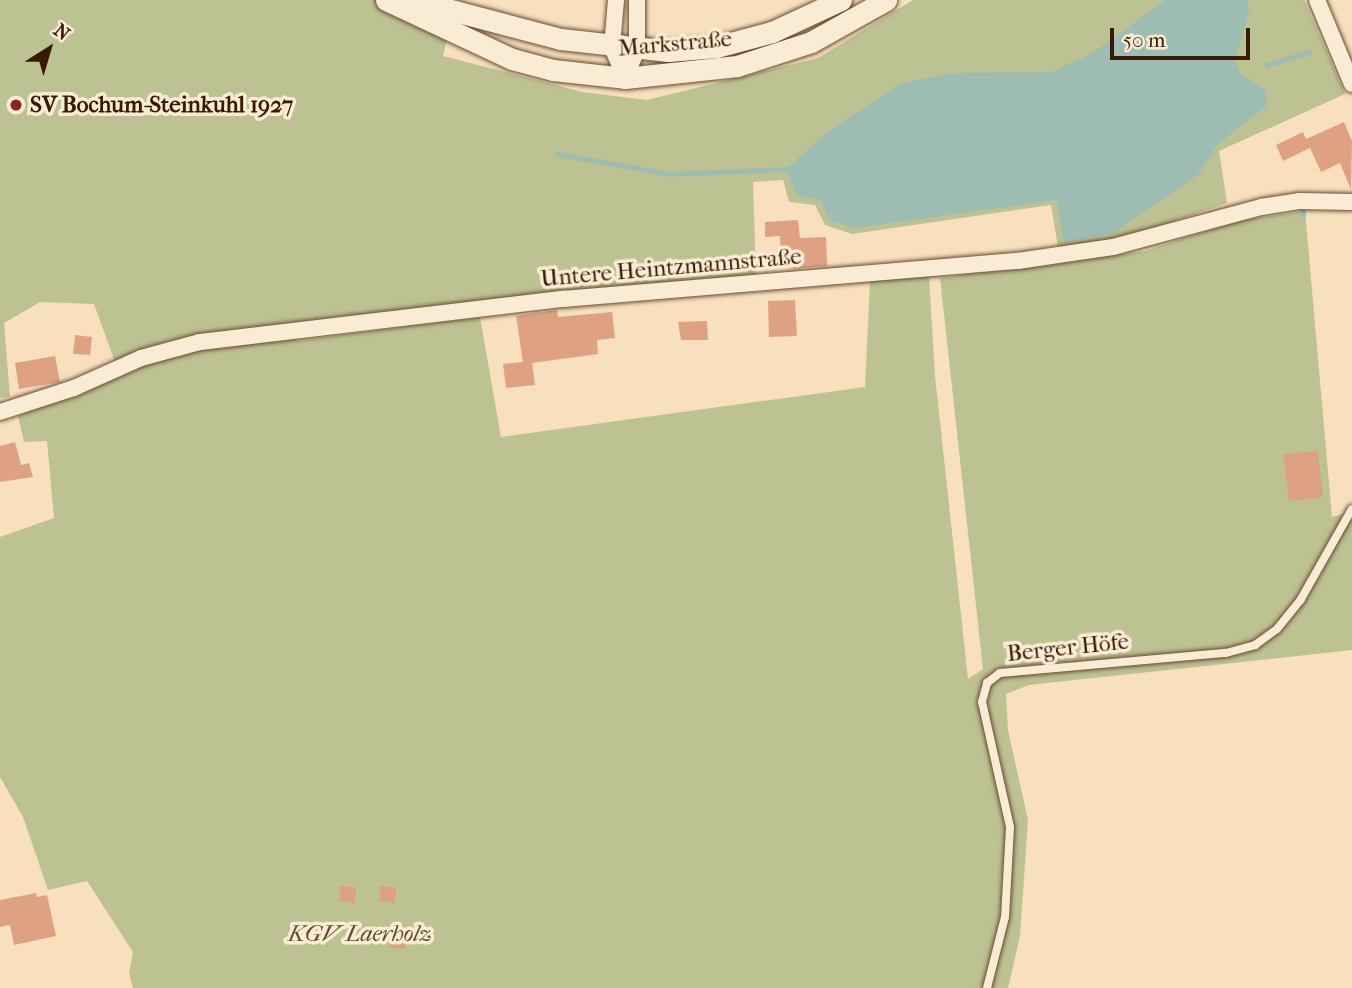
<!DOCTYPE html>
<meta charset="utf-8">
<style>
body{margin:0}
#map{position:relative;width:1352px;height:988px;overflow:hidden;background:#f8e0be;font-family:"IM FELL French Canon",serif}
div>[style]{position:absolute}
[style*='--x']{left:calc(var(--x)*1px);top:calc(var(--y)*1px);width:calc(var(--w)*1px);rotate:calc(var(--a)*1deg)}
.green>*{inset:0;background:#bdc292}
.water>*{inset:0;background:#9dbdb3}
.stream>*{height:5px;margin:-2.5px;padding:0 2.5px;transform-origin:2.5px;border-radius:2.5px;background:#9dbdb3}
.building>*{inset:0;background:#dea283}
.roads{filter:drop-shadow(0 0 2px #674c32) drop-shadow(0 0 2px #674c32)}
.service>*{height:8px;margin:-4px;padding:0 4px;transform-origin:4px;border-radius:4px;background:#faebd5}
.minor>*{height:16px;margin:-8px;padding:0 8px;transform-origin:8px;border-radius:8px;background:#faebd5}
.secondary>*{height:21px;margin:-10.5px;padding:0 10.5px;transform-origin:10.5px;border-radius:10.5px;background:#faebd5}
.dots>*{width:19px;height:19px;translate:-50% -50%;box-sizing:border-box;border:4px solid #faebd5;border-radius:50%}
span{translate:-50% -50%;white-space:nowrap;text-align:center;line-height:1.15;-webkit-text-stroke:7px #faebd5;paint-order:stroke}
.street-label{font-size:23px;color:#371a03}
.poi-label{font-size:23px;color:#371a03;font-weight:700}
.left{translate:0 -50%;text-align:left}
.park-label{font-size:23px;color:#5f4c2e;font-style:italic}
.north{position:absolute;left:14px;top:14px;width:70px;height:70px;-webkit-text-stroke:5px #faebd5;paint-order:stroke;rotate:37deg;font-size:19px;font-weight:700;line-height:28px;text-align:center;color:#371a03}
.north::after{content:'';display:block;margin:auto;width:24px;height:32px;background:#371a03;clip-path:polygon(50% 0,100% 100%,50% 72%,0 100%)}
.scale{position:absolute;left:1110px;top:28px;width:140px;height:32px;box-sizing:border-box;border:4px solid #371a03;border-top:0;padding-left:9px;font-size:21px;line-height:24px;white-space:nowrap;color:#371a03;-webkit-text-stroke:5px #faebd5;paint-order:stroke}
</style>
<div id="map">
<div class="green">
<i style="clip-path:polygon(0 0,456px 0,443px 56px,582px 92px,647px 100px,818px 58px,913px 0,1304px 0,1345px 94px,1219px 151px,1227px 203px,1118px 240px,1058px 247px,1051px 205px,852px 234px,825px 225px,815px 205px,789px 202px,783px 180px,753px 182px,756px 276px,335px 317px,299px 323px,297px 341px,480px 317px,501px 437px,865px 387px,870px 281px,929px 276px,935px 376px,968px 679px,983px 669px,940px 278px,1145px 251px,1237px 221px,1305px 211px,1332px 517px,1352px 511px,1352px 650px,1029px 685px,1006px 694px,1008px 730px,1028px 820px,1020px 936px,1008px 988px,133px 988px,129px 973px,133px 952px,87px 881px,48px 890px,23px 817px,0 777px,0 537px,54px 518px,47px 441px,24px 442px,18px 416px,120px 376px,94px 304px,40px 302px,4px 323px,10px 397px,0 398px)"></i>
</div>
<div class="water">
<i style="clip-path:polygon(1165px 0,1247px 0,1249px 13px,1235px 62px,1241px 74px,1267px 91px,1266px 106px,1218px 144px,1199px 174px,1114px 233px,1064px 242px,1057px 200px,855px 228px,831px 221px,820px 200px,796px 195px,786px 169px,830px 130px,900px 84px,951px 73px,1051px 72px,1093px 53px)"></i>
</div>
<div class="stream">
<i style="--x:1267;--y:65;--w:44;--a:-17.2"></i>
<i style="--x:557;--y:154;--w:115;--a:10"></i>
<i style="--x:670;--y:174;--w:120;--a:-2.4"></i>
<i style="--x:1303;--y:215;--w:6;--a:-90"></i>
</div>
<div class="building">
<i style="clip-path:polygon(1344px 122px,1352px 141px,1351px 190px,1340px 163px,1321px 172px,1306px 139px)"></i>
<i style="clip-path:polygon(1303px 132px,1310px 148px,1283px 161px,1276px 145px)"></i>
<i style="clip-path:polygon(798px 220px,800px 238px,826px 237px,827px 266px,793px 269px,793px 264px,786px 265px,785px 259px,781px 259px,780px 236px,765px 237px,765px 222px)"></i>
<i style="clip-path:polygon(795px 300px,797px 336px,769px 337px,768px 301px)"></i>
<i style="clip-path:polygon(557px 310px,558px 317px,612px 312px,615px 338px,597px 340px,598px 354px,532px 363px,535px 385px,506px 388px,503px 364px,523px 362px,516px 316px)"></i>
<i style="clip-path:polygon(707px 321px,708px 340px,681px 340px,678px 322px)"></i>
<i style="clip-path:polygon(75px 335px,92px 337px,90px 355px,73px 354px)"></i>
<i style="clip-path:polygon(55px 356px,60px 382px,19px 389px,15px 363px)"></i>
<i style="clip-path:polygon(15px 442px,21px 465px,29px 463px,33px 477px,0 482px,0 446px)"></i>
<i style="clip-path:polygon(1318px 451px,1323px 497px,1289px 501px,1283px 454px)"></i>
<i style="clip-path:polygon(340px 886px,356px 887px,355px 903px,339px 901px)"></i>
<i style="clip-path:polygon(380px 886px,396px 887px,395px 903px,379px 901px)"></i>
<i style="clip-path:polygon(36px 893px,37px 897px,47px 895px,56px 936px,14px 945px,10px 925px,0 927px,0 900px)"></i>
<i style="clip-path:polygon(313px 927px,329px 928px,327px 944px,312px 943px)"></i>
<i style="clip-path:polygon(391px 932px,407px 933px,405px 949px,390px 948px)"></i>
</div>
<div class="roads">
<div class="service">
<i style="--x:987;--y:988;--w:73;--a:-75.8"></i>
<i style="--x:1005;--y:917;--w:90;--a:-86.8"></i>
<i style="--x:1010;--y:827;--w:128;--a:-102.6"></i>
<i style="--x:982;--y:702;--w:20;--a:-75"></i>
<i style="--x:987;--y:683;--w:16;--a:-38"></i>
<i style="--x:1000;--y:673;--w:227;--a:-5.1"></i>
<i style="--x:1226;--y:653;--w:30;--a:-15"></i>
<i style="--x:1255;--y:645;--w:27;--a:-36"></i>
<i style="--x:1277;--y:629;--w:38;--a:-51"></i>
<i style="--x:1301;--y:599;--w:103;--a:-60.5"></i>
</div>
<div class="minor">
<i style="--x:616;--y:0;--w:47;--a:94.9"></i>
<i style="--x:612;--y:47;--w:34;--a:67"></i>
<i style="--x:1317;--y:0;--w:91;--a:67.4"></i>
<i style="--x:625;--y:78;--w:30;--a:-67"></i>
<i style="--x:637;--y:50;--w:50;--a:-90"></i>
<i style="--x:0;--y:412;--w:78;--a:-18"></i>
<i style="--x:74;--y:388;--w:73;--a:-24.1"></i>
<i style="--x:141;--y:358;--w:61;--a:-15.2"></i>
<i style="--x:200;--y:342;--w:366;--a:-6.8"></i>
<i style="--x:563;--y:299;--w:457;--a:-4.8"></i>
<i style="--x:1018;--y:261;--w:96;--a:-8.4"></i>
<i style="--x:1113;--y:247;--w:153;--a:-15.1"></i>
<i style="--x:1261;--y:207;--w:38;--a:-9"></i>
<i style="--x:1299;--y:201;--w:53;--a:1.1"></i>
</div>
<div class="secondary">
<i style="--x:386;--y:0;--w:139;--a:25.1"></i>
<i style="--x:512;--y:59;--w:42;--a:15"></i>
<i style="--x:553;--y:70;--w:72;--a:6.3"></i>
<i style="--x:625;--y:78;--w:113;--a:-6.1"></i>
<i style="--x:737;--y:66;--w:78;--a:-18"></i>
<i style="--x:811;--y:42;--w:86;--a:-29.2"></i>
<i style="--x:413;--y:0;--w:153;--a:14.8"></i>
<i style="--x:561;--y:39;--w:108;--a:6.4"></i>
<i style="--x:668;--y:51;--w:48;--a:-4.8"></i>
<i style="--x:716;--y:47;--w:58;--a:-15"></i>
<i style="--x:772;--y:32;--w:76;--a:-24.9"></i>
</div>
</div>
<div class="dots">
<i style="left:16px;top:105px;background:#8f2418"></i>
</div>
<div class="street-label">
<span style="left:675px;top:44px;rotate:-5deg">Markstraße</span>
<span style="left:671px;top:268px;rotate:-5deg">Untere Heintzmannstraße</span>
<span style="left:1068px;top:648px;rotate:-6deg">Berger Höfe</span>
</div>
<div class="poi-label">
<span class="left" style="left:30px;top:105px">SV Bochum-Steinkuhl 1927</span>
</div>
<div class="park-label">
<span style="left:360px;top:934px">KGV Laerholz</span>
</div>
<div class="north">N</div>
<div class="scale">50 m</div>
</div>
